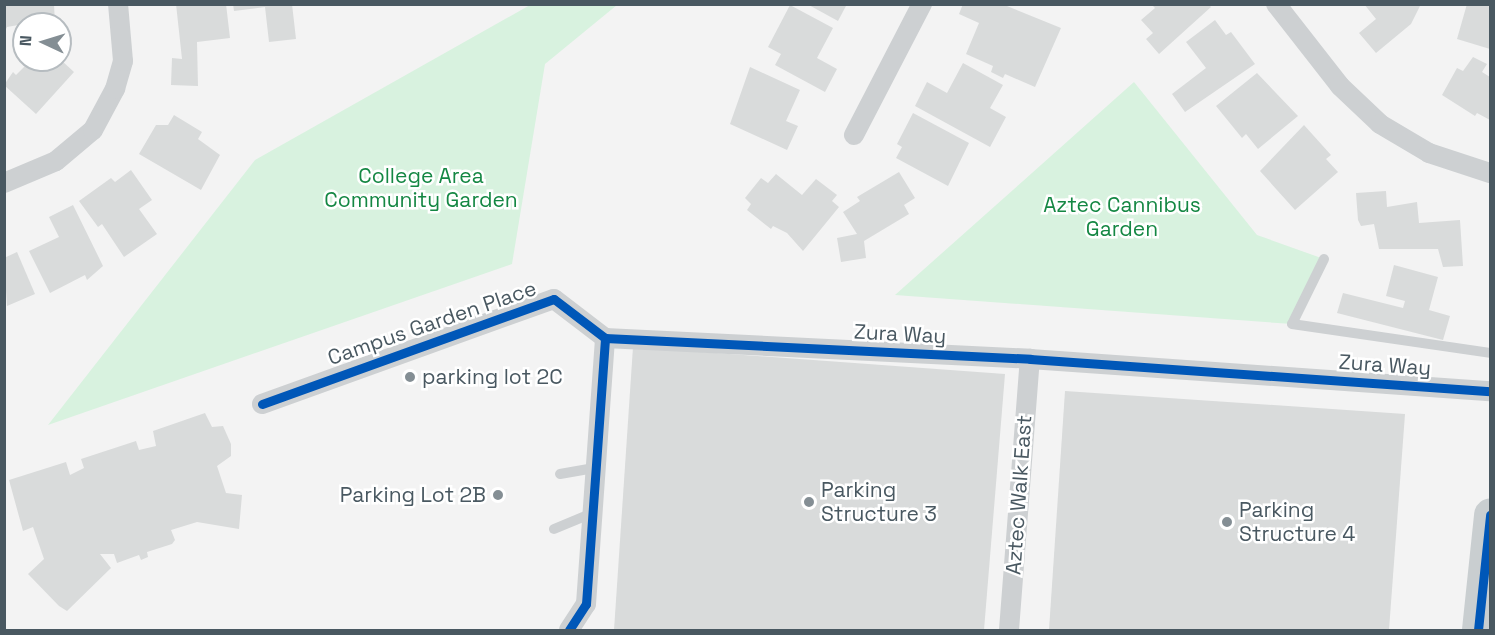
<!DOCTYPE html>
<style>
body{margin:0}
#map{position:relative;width:1495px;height:635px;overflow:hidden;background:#f3f3f3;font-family:"Space Grotesk",sans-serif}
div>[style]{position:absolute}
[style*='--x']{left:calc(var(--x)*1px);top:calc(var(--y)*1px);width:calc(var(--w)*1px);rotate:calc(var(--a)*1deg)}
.green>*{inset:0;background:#d8f2df}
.building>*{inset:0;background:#d9dbdb}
.service>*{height:10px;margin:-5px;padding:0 5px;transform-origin:5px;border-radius:5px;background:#cdd0d2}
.minor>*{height:20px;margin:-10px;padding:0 10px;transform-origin:10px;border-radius:10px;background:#cdd0d2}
.primary>*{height:32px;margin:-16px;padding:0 16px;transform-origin:16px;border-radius:16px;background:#c9ced0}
.cycleway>*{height:9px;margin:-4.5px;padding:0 4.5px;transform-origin:4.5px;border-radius:4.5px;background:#0057b8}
.dots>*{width:16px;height:16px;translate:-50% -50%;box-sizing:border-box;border:3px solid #fff;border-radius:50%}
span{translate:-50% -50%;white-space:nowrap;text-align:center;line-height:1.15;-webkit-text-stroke:5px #fff;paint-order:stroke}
.park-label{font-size:21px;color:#148743}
.street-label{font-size:21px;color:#495861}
.poi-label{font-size:21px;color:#495861}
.left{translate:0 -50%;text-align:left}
.right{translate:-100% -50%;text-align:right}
.frame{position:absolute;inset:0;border:6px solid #495861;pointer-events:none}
.north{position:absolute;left:12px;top:12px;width:60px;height:60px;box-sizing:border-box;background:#fff;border:2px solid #b6bcc0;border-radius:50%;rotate:274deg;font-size:16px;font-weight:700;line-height:24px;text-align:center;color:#495861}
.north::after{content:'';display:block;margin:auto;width:21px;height:27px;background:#848e94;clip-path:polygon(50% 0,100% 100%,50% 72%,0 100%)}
</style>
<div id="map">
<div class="green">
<i style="clip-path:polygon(530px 5px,617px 5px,545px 64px,512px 264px,48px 425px,255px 160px)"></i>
<i style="clip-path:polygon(1134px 82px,1257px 235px,1324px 259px,1292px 324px,895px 295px)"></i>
</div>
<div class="building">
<i style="clip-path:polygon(4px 4px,54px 4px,55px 24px,24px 24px,7px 27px,4px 33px)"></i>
<i style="clip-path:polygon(176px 4px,226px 4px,230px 38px,197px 42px,198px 86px,171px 85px,172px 58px,182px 59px)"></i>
<i style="clip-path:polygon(233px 4px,292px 4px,296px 39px,269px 42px,265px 7px,234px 11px)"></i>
<i style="clip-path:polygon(807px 4px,847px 4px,838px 21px)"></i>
<i style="clip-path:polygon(963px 4px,1002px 4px,1061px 28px,1035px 87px,1005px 74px,1003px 78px,991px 72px,993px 66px,966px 54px,979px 23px,959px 14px)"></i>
<i style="clip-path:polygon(1151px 4px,1208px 4px,1211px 7px,1159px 54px,1146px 39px,1153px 33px,1141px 20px,1155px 8px)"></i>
<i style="clip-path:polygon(1364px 4px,1421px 4px,1411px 24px,1376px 53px,1359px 33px,1376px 19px)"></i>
<i style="clip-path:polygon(1467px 4px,1490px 4px,1490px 49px,1457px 39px)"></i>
<i style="clip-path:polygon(790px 5px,833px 28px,817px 58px,837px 69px,825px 92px,775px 65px,781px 54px,768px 47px)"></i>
<i style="clip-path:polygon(1215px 20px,1226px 35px,1231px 32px,1255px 64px,1185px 112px,1172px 94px,1206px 68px,1186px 42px)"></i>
<i style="clip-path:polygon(1473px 57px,1487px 64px,1482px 72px,1490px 77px,1490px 120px,1477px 113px,1475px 116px,1442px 95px,1457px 68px,1463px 71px)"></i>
<i style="clip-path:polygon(31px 60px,61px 60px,74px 72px,36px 114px,4px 85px,13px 72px,16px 75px)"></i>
<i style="clip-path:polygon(963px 63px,1003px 85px,990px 108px,1006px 117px,990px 147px,915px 106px,927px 82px,947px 93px)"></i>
<i style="clip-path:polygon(750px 67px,800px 90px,786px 121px,798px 126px,787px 150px,730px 124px)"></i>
<i style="clip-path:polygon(1257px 73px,1298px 116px,1258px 149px,1246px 134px,1242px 138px,1216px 106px)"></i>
<i style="clip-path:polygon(913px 113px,969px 143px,948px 186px,896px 158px,902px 147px,897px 144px)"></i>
<i style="clip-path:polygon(174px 115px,202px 132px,198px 139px,220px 155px,201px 190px,139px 154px,156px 125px,168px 125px)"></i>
<i style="clip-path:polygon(1304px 125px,1331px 155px,1326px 159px,1338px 172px,1295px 210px,1260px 171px)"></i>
<i style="clip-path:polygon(131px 170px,152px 200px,139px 209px,157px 234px,124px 257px,102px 224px,98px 227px,79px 201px,111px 178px,115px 182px)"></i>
<i style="clip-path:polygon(899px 172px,915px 198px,904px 205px,909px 214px,864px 241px,866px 258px,841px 262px,837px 238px,857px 234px,843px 212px,860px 201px,857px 197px)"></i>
<i style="clip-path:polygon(776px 174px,802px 195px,816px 179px,837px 195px,832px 201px,839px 207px,803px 251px,787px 233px,773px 226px,771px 229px,747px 210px,751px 204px,745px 198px,761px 178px,768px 183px)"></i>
<i style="clip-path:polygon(1386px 191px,1387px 207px,1417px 202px,1419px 223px,1460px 220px,1463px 266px,1443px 267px,1438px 249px,1379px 249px,1374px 224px,1361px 226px,1358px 220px,1356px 193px)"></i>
<i style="clip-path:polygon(73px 205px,103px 266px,87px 280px,85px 275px,50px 293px,29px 251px,59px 237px,49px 217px)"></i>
<i style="clip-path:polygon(17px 252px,35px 294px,7px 306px,4px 258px)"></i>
<i style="clip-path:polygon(1394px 265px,1438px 277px,1429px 310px,1450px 316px,1443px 340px,1337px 313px,1343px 293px,1403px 308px,1405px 301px,1386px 296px)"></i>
<i style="clip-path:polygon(633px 347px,1005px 374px,984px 630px,614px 630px)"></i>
<i style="clip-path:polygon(1065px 391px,1405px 414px,1389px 630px,1049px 630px)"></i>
<i style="clip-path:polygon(205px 413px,212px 427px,223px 426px,231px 444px,231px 456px,217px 466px,226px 493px,242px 495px,239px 529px,197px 522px,171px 530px,175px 540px,172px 544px,147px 552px,148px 557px,141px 560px,139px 555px,117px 563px,114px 554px,100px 554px,111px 568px,67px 611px,59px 606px,28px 574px,44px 559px,33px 527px,23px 531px,9px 480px,66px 462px,70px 475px,84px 468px,81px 459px,136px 441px,139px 450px,156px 446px,153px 431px)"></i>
</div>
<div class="service">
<i style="--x:1324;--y:259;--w:72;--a:116.2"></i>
<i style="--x:1292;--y:324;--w:200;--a:8.3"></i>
<i style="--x:560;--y:474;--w:39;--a:-10"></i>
<i style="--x:554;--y:529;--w:44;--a:-22.5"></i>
</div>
<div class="minor">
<i style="--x:1276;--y:4;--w:104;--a:52"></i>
<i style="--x:1340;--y:86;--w:55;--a:43.5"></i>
<i style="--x:1380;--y:124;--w:57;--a:30.6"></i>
<i style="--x:1429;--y:153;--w:64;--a:18.2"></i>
<i style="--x:854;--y:135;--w:148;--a:-62.6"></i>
<i style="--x:4;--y:183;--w:56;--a:-22.9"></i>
<i style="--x:56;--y:161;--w:48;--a:-40"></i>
<i style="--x:93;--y:130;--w:47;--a:-61.8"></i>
<i style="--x:115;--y:89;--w:29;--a:-74"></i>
<i style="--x:123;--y:61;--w:57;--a:-95"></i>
<i style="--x:262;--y:404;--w:310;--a:-19.8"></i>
<i style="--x:554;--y:299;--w:64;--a:37.4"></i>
<i style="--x:569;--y:630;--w:31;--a:-57"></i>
<i style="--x:586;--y:604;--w:267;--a:-85.9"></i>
<i style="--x:605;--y:338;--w:426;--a:2.8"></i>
<i style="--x:1030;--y:359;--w:461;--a:4"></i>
<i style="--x:1009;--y:630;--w:272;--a:-85.6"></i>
</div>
<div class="primary">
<i style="--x:1478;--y:630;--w:116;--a:-84"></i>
</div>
<div class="cycleway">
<i style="--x:262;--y:404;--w:310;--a:-19.8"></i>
<i style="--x:554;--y:299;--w:64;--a:37.4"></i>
<i style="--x:569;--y:630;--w:31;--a:-57"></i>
<i style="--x:586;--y:604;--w:267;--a:-85.9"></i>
<i style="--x:605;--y:338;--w:426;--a:2.8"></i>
<i style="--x:1030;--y:359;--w:461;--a:4"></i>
<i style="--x:1478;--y:630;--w:116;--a:-84"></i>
</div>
<div class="dots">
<i style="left:410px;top:377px;background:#848e94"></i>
<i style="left:498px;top:495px;background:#848e94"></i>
<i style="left:809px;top:502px;background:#848e94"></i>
<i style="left:1227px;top:522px;background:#848e94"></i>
</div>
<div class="park-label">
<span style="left:421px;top:188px">College Area<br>Community Garden</span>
<span style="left:1122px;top:217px">Aztec Cannibus<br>Garden</span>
</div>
<div class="street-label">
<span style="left:432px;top:323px;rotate:-19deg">Campus Garden Place</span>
<span style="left:900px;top:334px;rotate:3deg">Zura Way</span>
<span style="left:1385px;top:365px;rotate:4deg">Zura Way</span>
<span style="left:1019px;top:495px;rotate:-86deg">Aztec Walk East</span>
</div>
<div class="poi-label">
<span class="left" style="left:422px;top:377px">parking lot 2C</span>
<span class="left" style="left:821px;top:502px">Parking<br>Structure 3</span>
<span class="right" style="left:486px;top:495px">Parking Lot 2B</span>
<span class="left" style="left:1239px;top:522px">Parking<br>Structure 4</span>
</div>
<div class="frame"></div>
<div class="north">N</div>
</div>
